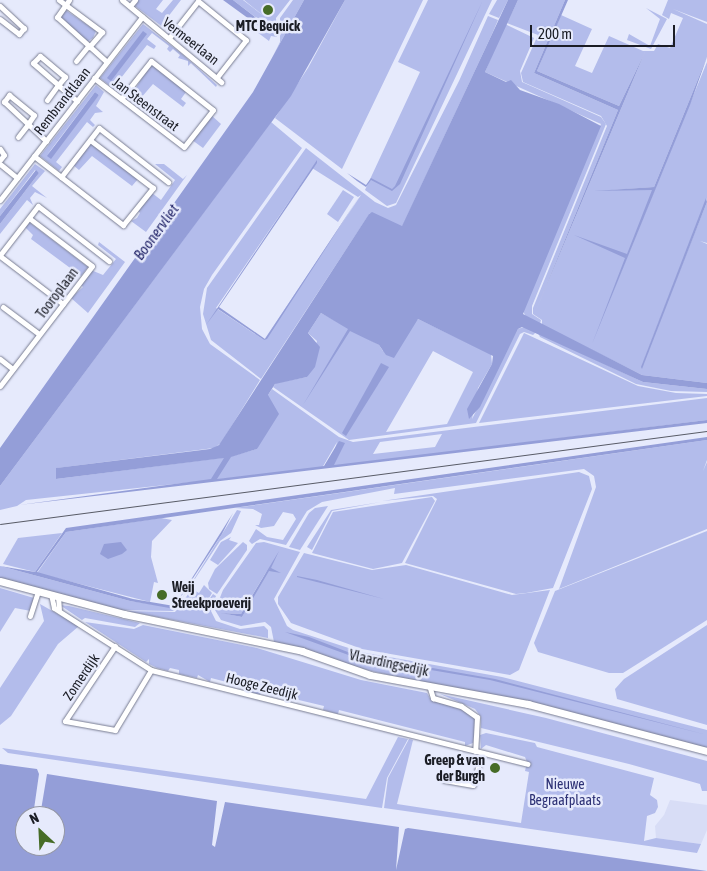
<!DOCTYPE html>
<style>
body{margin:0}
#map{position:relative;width:707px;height:871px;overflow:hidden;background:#e6eafc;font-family:"Asap Condensed",sans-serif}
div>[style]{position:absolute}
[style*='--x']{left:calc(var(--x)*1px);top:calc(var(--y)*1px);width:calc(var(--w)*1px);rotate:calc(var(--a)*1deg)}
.built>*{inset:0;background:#d8ddf6}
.green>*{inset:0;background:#b3bceb}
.water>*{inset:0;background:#949ed8}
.roads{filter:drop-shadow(0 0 1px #787c91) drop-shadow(0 0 1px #787c91)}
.street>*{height:5px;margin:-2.5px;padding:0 2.5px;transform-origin:2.5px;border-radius:2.5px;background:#fff}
.secondary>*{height:7px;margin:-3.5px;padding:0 3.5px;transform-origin:3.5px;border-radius:3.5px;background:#fff}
.tram>*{height:1px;margin:-0.5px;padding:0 0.5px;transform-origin:0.5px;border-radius:0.5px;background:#585b66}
.dots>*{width:14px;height:14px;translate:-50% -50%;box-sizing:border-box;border:2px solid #e6eafc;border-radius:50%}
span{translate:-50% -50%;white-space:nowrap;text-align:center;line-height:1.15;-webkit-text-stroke:5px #e6eafc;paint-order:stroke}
.poi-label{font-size:14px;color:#1b1d25;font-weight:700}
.left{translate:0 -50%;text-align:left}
.right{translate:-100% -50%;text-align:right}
.street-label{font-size:14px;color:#1b1d25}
.park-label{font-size:14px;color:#2d3175}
.water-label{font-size:15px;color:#25276a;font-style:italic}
.north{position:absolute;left:15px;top:806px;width:50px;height:50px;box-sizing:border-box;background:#e6eafc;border:1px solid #9598a6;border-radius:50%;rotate:335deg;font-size:14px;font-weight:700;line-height:20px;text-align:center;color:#1b1d25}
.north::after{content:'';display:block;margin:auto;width:18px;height:22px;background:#466c27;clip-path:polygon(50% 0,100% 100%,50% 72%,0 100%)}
.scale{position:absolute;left:530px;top:25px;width:145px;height:22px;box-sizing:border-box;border:2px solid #1b1d25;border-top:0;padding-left:6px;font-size:15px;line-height:18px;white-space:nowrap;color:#1b1d25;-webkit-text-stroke:4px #e6eafc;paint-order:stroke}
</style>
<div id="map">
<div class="built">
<i style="clip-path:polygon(670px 800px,707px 805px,707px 830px,701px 844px,656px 838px,655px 826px,664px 815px)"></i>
</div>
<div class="green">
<i style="clip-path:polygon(138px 0,163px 0,156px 9px,162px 13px,173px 0,181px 0,164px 22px,170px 28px,168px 31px,135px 6px)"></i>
<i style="clip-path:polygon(233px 0,243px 0,270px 21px,244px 0,290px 0,276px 18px,277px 37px,271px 36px,269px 41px,257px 32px,262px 22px)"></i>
<i style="clip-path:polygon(293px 0,304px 0,273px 56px,280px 42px,280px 18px)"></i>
<i style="clip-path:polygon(345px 0,423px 0,342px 169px,275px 118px,308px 68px)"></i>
<i style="clip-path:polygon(428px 0,492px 0,396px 203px,387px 206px,365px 190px,420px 72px,398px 62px)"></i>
<i style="clip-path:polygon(497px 0,508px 0,499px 18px,489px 14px)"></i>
<i style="clip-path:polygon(518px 0,565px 0,534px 73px,618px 110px,535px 313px,645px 52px,619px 106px,537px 71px,561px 15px,592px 29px,575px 66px,592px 73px,609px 36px,643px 51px,654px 51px,658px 44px,670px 48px,683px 18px,671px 13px,669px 19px,662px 15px,668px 0,707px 0,707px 22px,673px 9px,707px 24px,707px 57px,654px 187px,598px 191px,655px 188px,592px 343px,707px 62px,707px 198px,641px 368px,707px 202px,707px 243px,700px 241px,707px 244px,707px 383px,642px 375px,542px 325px,542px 320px,533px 314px,533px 308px,607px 126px,601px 116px,523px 82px,521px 73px,538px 35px,507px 23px)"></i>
<i style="clip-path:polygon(646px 8px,667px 19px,651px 49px,627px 40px,629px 34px,650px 46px,660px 19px)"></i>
<i style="clip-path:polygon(64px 9px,96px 31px,93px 38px,87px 42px,60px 17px)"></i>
<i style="clip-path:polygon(evenodd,488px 16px,498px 20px,492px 34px,402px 227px,370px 213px,261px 379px,211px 340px,203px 314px,207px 288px,306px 148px,375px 202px,388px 208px,396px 205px,459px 81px,488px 16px,312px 168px,358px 197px,361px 195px,264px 340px,216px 308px,312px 168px)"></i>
<i style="clip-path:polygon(143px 24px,182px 54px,217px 85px,216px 87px,191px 63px,188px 66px,188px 61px,178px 58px,180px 55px,173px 49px,170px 52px,167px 49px,169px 46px,152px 33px,147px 39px,156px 46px,154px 49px,147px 45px,117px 83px,123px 88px,119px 93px,100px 78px)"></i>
<i style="clip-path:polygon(505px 24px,534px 38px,520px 71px,522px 82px,601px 117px,606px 124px,532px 306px,532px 314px,541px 320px,540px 324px,526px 317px,523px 311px,601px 124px,485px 72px)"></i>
<i style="clip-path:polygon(151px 63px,186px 92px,181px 99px,186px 103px,183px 107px,153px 84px,140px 99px,131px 93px,126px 95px,131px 89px,134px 91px)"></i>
<i style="clip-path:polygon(evenodd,96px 85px,104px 92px,96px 106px,103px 112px,95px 113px,90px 120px,95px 125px,93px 127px,87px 122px,56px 162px,62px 167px,59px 171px,40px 156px,96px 85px,95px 92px,99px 95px,47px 155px,95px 92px)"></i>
<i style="clip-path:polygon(211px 115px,221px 124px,203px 148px,192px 140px)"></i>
<i style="clip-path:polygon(evenodd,271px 122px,302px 148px,212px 275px,204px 289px,200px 307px,202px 329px,210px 344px,260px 380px,221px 443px,214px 448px,57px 468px,56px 479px,229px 457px,257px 449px,268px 395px,272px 389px,339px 437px,353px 442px,707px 398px,707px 420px,330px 467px,337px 442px,322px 468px,26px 500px,17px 506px,0 510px,0 486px,271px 122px,442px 434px,435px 447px,373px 454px,380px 442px,442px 434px)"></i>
<i style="clip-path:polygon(90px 142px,138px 179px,132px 186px,92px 156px,79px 170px,73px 165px)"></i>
<i style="clip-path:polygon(35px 164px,45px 171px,32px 186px,47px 198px,35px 192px,30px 198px,33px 205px,27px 200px,0 234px,0 224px,39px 173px,35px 170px,0 216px,0 209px)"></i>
<i style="clip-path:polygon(155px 164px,164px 164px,183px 179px,187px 175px,146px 232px,131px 221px,137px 218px,140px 213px,138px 211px,152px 193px,161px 200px,175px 180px)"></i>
<i style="clip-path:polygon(343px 190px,354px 197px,338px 222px,327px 214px)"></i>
<i style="clip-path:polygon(29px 222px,88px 267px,81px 276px,31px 239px,33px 235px,24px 226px)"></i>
<i style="clip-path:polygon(99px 242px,125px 262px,88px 313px,71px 298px,83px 287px,81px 285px,91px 270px,103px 275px,116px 259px,98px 245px)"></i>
<i style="clip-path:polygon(evenodd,321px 313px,379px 345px,383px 351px,418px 319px,491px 354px,492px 364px,478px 388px,472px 419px,518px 329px,524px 327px,536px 332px,533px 335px,524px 332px,520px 334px,476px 423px,349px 440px,273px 387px,276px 383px,307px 377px,317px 341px,308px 333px,321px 313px,433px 351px,473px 372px,447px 424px,386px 432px,433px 351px)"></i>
<i style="clip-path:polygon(524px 333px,638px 386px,676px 393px,707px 394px,707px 396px,479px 423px)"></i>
<i style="clip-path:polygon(538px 333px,643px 382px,707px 389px,707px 392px,671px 391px,636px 384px,540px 337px)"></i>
<i style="clip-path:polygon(707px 440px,707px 460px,703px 471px,707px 462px,707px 529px,559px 589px,596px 487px,594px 476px,584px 469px,394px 494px,395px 488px,322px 502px,307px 511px,286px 545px,260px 539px,252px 544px,249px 541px,256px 529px,267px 537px,283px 540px,296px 519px,293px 514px,283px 512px,274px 526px,261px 528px,255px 525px,259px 525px,262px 514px,253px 509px,235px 508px)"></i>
<i style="clip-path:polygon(579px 472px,589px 476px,592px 489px,553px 588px,526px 593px,516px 594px,405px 563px,437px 499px,433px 496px,382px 501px)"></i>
<i style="clip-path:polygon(432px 497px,435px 501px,402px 563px,373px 569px,312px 553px,333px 512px)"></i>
<i style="clip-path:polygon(381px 502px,332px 511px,312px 550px,307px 547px,331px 510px)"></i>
<i style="clip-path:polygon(328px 506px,300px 550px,289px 547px,309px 513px,315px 508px)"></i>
<i style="clip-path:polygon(237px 510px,241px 511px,231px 533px,220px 541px,181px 600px)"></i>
<i style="clip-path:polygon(161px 518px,172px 520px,152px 541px,151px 557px,158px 583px,154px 582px,150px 602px,37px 573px,66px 532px)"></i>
<i style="clip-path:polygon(707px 531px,707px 620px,623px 673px,609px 673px,538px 652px,534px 643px,555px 591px)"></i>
<i style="clip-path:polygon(62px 533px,35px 572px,3px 564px,18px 538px)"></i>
<i style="clip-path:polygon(231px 537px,229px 540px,238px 543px,218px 565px,210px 560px,221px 542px)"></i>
<i style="clip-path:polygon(243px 542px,247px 545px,247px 550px,217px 594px,209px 589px,208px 583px,215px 569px)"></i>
<i style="clip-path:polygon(evenodd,264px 542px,300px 552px,274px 599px,287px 626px,293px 630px,361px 652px,502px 677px,707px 730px,707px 748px,367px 670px,274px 642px,271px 627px,265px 622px,241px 626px,221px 620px,215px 610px,223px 590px,256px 543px,264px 542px,268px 569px,242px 617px,222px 613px,241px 614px,268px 569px)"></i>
<i style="clip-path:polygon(304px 553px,372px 570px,406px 565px,512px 595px,550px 590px,519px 670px,510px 675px,362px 649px,291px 623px,278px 604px,278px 597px)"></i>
<i style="clip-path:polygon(0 566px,130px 601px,177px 608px,178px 601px,180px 604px,176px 609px,173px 611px,117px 610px,0 578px)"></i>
<i style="clip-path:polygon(204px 585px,212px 593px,205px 605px,213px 594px,216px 596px,211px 611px,216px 621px,240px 629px,264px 626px,268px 630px,268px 638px,126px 611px,175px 612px,192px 589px,199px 593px)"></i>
<i style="clip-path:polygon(0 588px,34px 598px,31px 611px,15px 608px,0 632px)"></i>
<i style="clip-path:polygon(40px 604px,79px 626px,58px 644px,11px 716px,0 725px,0 688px,44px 621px)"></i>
<i style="clip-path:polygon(60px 605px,69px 606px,140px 623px,135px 627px,85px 618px,82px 620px)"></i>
<i style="clip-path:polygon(85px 622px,134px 629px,143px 625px,257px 648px,361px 680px,427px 693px,431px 700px,472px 713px,476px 720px,473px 743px,465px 746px,465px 742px,339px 710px,338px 714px,323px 710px,324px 706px,261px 691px,260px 695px,249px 692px,250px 688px,211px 678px,210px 682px,198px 675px,197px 678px,179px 674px,179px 670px,170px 668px,168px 671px,157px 668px,149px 664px,149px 659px,146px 662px)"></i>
<i style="clip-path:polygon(707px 625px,707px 725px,617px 699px,615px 689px,624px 679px)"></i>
<i style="clip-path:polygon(440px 694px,546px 718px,707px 761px,707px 791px,702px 791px,700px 784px,629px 764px,481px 728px,481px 717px,475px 709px)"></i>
<i style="clip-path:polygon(486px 733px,535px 743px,537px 747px,654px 778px,650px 795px,657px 800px,658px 807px,655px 813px,647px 816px,644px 841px,656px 838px,701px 844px,697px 853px,384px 808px,388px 778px,409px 739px,413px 740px,397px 804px,521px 823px,529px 772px,525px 771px,527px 762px,525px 757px,486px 745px,481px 749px,480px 735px)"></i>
<i style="clip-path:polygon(398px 737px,408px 739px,387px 778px,382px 808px,8px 753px,2px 748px,366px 799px)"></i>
</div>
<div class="water">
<i style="clip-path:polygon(223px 0,233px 0,264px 24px,260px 27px)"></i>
<i style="clip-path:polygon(304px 0,345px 0,291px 96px,0 486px,0 448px,253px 92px)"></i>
<i style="clip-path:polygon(483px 0,400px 184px,392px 191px,371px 180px,366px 187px,357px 181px,347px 173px,366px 185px,371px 178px,392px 189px,395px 186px)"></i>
<i style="clip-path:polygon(508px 0,518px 0,485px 72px,506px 82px,511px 80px,520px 90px,559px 104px,601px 126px,523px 314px,642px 375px,707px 383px,707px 389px,643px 382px,522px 327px,518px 329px,480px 407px,469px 419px,467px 409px,492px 364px,493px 356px,418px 319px,394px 358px,386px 355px,379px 345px,350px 331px,303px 405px,348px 329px,321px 313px,308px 333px,320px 347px,315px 367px,307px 377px,275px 384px,268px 395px,279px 414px,257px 449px,231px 457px,217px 479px,324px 466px,339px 441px,345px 443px,334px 465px,707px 420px,707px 423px,19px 505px,211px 479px,224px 458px,56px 479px,56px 468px,210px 449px,219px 445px,369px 214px,372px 212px,402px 226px)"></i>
<i style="clip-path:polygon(565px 0,568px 0,537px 71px,619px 106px,645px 52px,535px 313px,618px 110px,534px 73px)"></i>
<i style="clip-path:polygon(143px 31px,147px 34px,111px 81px,107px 78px)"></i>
<i style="clip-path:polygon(707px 57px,690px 105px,592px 344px,625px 258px,574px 235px,627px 254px,652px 190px,594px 191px,654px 187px)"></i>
<i style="clip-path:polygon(95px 92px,99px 95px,51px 159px,47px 156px)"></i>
<i style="clip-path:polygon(317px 160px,317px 163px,219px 307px,265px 339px,361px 194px,267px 339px,264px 340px,218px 309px,206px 325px)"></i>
<i style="clip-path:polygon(36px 170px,39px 173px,0 224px,0 216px)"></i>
<i style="clip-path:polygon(706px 198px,707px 202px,642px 369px,641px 367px)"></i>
<i style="clip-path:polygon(381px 363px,389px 367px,346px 436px,342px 433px)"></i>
<i style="clip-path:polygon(707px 437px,707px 440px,66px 532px,37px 572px,133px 599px,174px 606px,178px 602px,175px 609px,130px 601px,0 566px,35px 572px,66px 528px)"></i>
<i style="clip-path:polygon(233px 513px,222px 534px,180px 598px,182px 594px)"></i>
<i style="clip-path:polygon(121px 542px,127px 550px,122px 554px,108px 559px,100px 554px,104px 544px)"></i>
<i style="clip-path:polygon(279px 551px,271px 568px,281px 573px,269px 571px,242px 617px,221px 613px,241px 614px)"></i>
<i style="clip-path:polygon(297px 576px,317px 580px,384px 599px,297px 577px)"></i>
<i style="clip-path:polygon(285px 632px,309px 637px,353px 654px,495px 679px,707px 735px,490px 680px,354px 657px)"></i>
<i style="clip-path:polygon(0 764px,37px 769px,39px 774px,33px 816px,25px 816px,25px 846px,55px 846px,55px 816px,40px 816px,47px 774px,217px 801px,212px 845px,215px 847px,225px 802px,399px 827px,396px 870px,405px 829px,408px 828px,707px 871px,0 871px)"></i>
</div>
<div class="roads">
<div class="street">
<i style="--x:59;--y:0;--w:54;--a:36.7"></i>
<i style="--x:102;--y:32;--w:20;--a:131"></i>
<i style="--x:69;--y:0;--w:21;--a:125"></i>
<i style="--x:57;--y:17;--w:67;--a:42"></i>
<i style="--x:122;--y:0;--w:129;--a:39.6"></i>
<i style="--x:0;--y:6;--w:33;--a:43"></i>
<i style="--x:24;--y:28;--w:8;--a:130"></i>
<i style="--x:19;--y:34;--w:24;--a:-142"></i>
<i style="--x:130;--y:6;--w:8;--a:-50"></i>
<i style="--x:169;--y:38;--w:47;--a:-51.9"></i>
<i style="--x:198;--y:1;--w:62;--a:39.1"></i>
<i style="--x:246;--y:40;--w:46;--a:127.9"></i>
<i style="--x:76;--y:61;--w:19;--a:-51"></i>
<i style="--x:94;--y:78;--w:113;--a:37.5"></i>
<i style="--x:184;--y:147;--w:47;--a:-51.9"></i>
<i style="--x:213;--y:110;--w:79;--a:-141.7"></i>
<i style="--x:151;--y:61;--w:48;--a:128.3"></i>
<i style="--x:9;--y:95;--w:32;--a:39"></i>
<i style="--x:34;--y:115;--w:11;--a:124"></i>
<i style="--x:28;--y:124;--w:33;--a:-137"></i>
<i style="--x:4;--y:102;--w:9;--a:-54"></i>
<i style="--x:47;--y:100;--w:19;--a:-54"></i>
<i style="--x:58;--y:85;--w:11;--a:-49"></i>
<i style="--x:65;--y:77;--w:33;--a:-140"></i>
<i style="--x:40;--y:56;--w:10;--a:135"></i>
<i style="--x:33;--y:63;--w:33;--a:41"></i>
<i style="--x:58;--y:85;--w:25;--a:40"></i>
<i style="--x:18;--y:137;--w:16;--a:-52"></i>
<i style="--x:28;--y:124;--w:25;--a:43"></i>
<i style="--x:0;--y:149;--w:7;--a:56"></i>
<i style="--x:4;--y:155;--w:6;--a:129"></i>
<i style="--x:34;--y:156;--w:113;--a:37.8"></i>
<i style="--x:123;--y:225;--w:48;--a:-51"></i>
<i style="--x:153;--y:188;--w:79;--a:-142.7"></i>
<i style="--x:0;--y:164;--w:22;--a:39"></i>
<i style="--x:61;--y:177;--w:62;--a:-52.2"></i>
<i style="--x:99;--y:128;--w:88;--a:38"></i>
<i style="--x:0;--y:200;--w:232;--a:-52.2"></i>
<i style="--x:0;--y:255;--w:62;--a:-52.2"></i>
<i style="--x:38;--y:206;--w:90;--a:37.8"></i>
<i style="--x:0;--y:256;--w:79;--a:37.3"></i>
<i style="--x:3;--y:307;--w:45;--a:36.9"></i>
<i style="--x:0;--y:359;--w:16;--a:38"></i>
<i style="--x:0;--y:386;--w:151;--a:-52.5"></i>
<i style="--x:92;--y:266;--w:79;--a:-142.7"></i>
<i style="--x:51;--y:594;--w:14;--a:78"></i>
<i style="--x:54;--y:608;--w:115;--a:32.6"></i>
<i style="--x:151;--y:670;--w:388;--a:14"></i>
<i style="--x:58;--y:596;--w:13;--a:86"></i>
<i style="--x:30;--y:616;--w:26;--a:-72"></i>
<i style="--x:115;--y:646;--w:90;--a:123.7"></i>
<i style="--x:65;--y:721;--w:51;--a:10.2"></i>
<i style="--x:115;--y:730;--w:70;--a:-59"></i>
<i style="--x:429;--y:685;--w:14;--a:73"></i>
<i style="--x:433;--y:698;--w:29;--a:16"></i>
<i style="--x:461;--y:706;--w:19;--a:35"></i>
<i style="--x:477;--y:717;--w:34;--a:93"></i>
<i style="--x:444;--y:780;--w:29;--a:10"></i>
<i style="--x:473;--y:785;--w:33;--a:-74"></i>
</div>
<div class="secondary">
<i style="--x:0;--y:581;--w:128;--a:14.9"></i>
<i style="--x:124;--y:614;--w:182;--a:11.7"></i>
<i style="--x:302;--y:651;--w:72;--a:19.4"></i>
<i style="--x:370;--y:675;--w:161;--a:10.4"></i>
<i style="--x:528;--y:704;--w:185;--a:14.7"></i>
</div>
</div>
<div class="tram">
<i style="--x:0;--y:524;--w:713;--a:-7.49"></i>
</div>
<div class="dots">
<i style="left:268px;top:10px;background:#466c27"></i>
<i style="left:162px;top:595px;background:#466c27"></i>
<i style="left:495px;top:768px;background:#466c27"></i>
</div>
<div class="poi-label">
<span style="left:268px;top:26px">MTC Bequick</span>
<span class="left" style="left:172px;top:595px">Weij<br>Streekproeverij</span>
<span class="right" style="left:485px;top:768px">Greep &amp; van<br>der Burgh</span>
</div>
<div class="street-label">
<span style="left:191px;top:41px;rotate:38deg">Vermeerlaan</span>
<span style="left:62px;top:101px;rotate:-52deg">Rembrandtlaan</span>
<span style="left:146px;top:104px;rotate:37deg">Jan Steenstraat</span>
<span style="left:57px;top:293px;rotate:-53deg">Tooroplaan</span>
<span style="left:389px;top:663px;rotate:12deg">Vlaardingsedijk</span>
<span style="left:81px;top:677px;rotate:-56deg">Zomerdijk</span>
<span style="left:262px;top:686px;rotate:14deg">Hooge Zeedijk</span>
</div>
<div class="park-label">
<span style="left:565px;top:792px">Nieuwe<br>Begraafplaats</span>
</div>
<div class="water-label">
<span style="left:156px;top:232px;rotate:-54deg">Boonervliet</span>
</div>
<div class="north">N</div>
<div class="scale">200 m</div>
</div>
